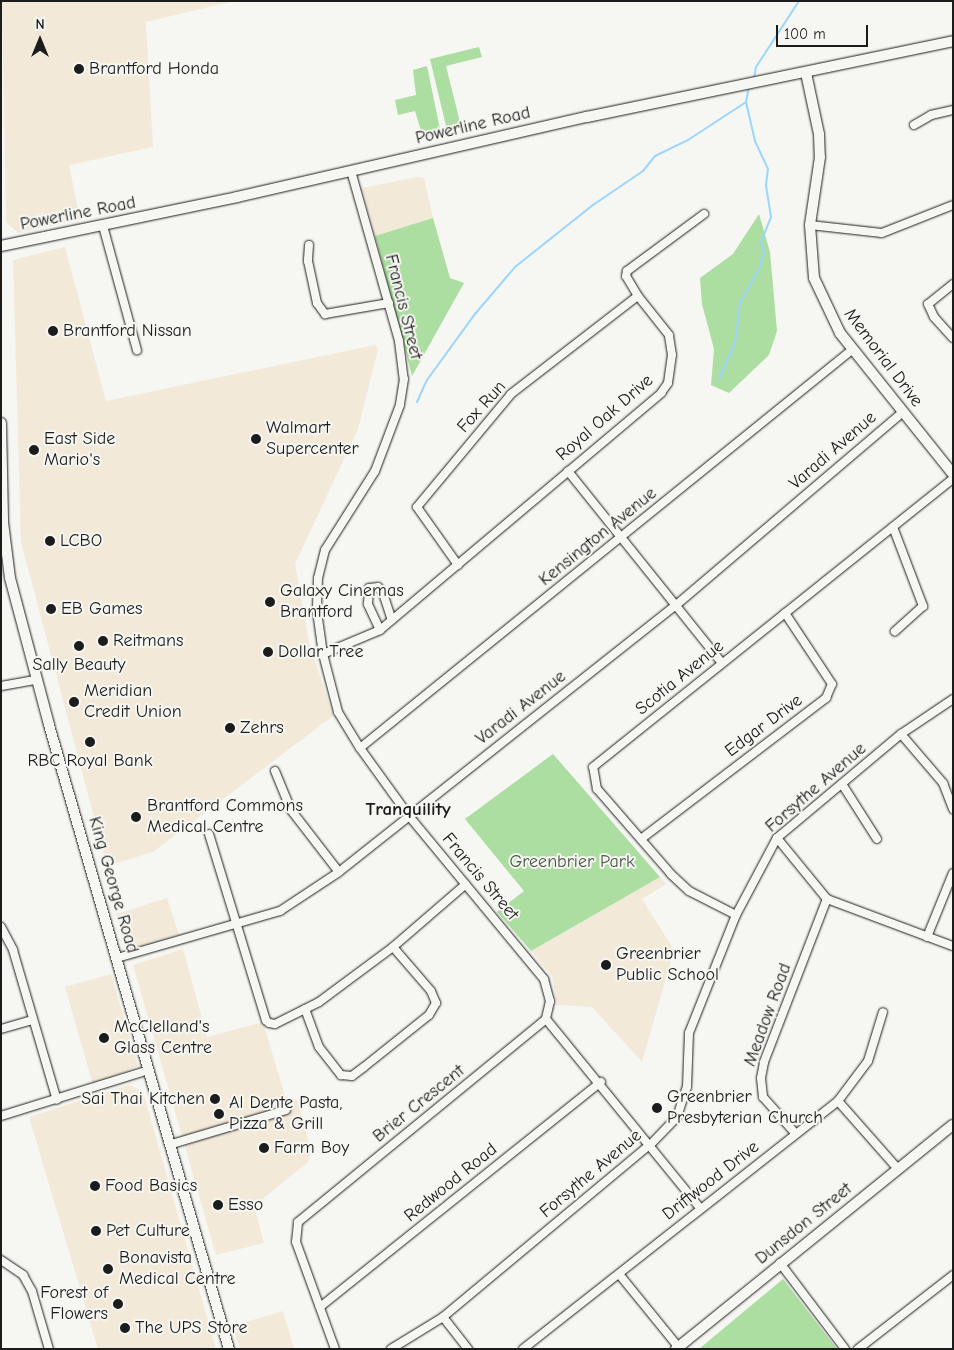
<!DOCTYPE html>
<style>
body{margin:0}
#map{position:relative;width:954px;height:1350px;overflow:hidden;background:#f6f6f2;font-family:"Comic Neue",sans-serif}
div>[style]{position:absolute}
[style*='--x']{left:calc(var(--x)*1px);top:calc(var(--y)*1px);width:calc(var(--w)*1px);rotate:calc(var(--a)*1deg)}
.built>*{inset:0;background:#f3e9d9}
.green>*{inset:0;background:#abdea0}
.stream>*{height:2px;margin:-1px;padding:0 1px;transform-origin:1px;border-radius:1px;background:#9bd6fc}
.roads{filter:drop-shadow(0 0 1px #1c1c1c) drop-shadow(0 0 1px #1c1c1c)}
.minor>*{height:8px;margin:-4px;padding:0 4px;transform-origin:4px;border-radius:4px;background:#f6f6f2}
.major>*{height:10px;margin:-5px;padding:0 5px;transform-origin:5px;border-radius:5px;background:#f6f6f2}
.dots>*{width:14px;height:14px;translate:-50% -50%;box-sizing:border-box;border:2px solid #f6f6f2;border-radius:50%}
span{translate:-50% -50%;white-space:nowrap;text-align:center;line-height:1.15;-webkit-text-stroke:4px #f6f6f2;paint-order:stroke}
.poi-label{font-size:18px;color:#1c1c1c}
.left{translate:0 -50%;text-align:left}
.right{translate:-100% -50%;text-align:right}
.street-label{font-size:18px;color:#1c1c1c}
.park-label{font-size:18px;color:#475644}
.neighbourhood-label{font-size:19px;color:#1c1c1c;font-weight:700}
.frame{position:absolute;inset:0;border:2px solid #1c1c1c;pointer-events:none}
.north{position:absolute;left:15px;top:15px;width:50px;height:50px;-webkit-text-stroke:4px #f6f6f2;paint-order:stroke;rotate:0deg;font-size:14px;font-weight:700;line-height:20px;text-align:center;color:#1c1c1c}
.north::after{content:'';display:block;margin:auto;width:18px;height:22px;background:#1c1c1c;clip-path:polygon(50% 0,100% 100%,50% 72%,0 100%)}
.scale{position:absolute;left:776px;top:25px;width:92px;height:22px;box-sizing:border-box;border:2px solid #1c1c1c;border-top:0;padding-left:6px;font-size:15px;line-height:18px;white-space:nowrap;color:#1c1c1c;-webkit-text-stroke:4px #f6f6f2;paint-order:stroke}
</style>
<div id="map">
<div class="built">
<i style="clip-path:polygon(2px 1px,234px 1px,146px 22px,153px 147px,69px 165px,80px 219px,18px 233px,6px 222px)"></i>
<i style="clip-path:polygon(417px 177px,424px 178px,433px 218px,375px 236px,362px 188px)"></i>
<i style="clip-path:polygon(65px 247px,106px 401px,375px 345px,378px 349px,358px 429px,295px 564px,309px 642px,333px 716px,153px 852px,107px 866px,21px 542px,13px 260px)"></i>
<i style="clip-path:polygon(660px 877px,666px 884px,642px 899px,674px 950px,642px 1062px,592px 1007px,557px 1005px,552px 976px,531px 951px)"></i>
<i style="clip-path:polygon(167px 898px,179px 935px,130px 950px,116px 914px)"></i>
<i style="clip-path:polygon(183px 949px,207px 1037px,263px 1022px,285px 1096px,297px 1100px,311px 1151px,308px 1162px,254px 1206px,264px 1243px,216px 1255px,133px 965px)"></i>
<i style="clip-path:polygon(111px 974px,138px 1066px,93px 1085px,65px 987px)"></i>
<i style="clip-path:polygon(129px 1085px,143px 1092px,216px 1349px,98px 1349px,29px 1117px)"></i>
<i style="clip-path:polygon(283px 1311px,294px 1349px,240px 1349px,232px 1326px)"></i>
</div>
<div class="green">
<i style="clip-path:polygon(479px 47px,482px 57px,446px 66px,461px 126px,447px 130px,430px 59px)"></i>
<i style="clip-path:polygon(427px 66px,441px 134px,423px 137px,415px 111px,398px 115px,395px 100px,416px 95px,413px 70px)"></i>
<i style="clip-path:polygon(759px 214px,770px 252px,777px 331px,769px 355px,729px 393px,711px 385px,714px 349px,702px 304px,700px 278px,733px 254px)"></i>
<i style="clip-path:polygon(433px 218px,450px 278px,464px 283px,412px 376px,375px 236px)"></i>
<i style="clip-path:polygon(553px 754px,660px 877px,531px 951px,497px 912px,524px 891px,465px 819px)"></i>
<i style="clip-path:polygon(783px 1279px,837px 1349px,699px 1349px)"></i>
</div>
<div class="stream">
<i style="--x:754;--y:78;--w:11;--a:-80"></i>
<i style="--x:756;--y:67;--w:79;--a:-56.9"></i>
<i style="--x:719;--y:379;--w:39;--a:-66"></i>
<i style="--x:735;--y:343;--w:40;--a:-82.9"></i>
<i style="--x:740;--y:303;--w:39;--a:-61"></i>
<i style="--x:759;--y:269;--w:18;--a:-74"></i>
<i style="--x:764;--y:252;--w:10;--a:-107"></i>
<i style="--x:761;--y:242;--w:27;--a:-68"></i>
<i style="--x:771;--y:217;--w:32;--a:-99"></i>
<i style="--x:766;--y:185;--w:16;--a:-83"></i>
<i style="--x:768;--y:169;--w:31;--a:-115"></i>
<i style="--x:755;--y:141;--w:40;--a:-103"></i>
<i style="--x:746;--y:102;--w:15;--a:-79"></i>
<i style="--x:417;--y:402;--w:24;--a:-66"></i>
<i style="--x:427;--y:380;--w:82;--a:-54"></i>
<i style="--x:475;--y:314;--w:62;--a:-49.6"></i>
<i style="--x:515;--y:267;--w:100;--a:-38.5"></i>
<i style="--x:593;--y:205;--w:60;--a:-34.2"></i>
<i style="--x:643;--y:171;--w:19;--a:-51"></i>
<i style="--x:655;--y:156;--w:37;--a:-26"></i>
<i style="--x:688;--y:140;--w:69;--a:-33.2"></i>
</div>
<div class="roads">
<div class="minor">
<i style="--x:914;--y:125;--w:20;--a:-30"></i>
<i style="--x:931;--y:115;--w:23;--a:-13"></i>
<i style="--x:351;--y:171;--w:177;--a:74.2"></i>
<i style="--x:399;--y:341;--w:38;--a:83"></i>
<i style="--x:404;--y:379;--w:26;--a:99"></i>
<i style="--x:400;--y:405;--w:71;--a:110.7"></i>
<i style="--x:375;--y:471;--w:93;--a:122.3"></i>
<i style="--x:325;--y:550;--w:29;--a:104"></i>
<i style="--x:318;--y:578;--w:33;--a:92"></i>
<i style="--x:317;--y:611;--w:43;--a:82.1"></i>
<i style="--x:323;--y:654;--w:60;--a:75.5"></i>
<i style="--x:338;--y:712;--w:42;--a:58.6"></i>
<i style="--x:360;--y:748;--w:84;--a:54.2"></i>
<i style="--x:409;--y:816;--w:212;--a:50.4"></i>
<i style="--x:544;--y:979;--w:23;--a:75"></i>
<i style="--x:550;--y:1001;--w:18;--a:103"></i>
<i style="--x:810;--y:225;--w:72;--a:6.3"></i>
<i style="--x:882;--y:233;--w:76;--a:-21.5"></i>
<i style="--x:103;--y:226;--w:129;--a:74.7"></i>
<i style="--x:309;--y:245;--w:16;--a:94"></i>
<i style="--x:308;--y:261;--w:43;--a:77.9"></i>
<i style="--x:317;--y:303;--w:14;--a:54"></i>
<i style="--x:325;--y:314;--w:65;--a:-9.8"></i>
<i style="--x:953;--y:284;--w:32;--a:141"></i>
<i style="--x:928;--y:304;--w:14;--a:65"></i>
<i style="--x:934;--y:317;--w:28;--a:48"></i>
<i style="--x:568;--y:471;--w:246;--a:51.3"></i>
<i style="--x:893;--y:527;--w:85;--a:69.2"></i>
<i style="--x:923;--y:606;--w:38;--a:138"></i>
<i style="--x:458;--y:565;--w:71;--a:-125.3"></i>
<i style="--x:417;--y:507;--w:147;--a:-50.2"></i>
<i style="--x:511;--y:394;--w:160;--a:-37.7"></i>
<i style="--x:380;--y:630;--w:29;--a:-115"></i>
<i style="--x:368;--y:604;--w:16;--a:-86"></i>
<i style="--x:369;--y:588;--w:9;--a:-6"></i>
<i style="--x:378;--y:587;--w:8;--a:50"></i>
<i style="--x:383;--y:593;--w:28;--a:72"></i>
<i style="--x:323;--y:654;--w:62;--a:-22.8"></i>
<i style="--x:380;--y:630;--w:368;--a:-40.1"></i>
<i style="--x:661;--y:393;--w:12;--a:-55"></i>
<i style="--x:668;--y:383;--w:28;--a:-82"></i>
<i style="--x:672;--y:355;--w:20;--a:-99"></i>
<i style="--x:669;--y:335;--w:50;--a:-128.5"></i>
<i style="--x:638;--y:296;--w:23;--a:-121"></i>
<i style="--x:626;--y:276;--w:5;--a:-79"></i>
<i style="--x:627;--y:271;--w:96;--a:-36.5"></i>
<i style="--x:1;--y:686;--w:36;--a:-10"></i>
<i style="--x:901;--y:734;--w:65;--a:49.4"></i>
<i style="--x:943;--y:783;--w:28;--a:69"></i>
<i style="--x:360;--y:748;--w:634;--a:-38.98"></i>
<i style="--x:275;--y:771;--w:42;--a:67.7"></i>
<i style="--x:291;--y:810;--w:78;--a:52.3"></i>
<i style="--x:842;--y:784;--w:65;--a:57.5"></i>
<i style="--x:209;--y:834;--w:195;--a:73"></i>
<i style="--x:266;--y:1020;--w:4;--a:45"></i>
<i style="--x:269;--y:1023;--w:6;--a:9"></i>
<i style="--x:275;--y:1024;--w:49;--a:-26.6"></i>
<i style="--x:319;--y:1002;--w:92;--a:-36.6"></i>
<i style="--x:393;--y:947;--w:96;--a:-40.8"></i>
<i style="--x:777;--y:838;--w:79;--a:50.7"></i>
<i style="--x:827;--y:899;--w:134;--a:20.5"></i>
<i style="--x:641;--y:839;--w:233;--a:-37.3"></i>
<i style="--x:826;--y:698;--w:15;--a:-67"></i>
<i style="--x:832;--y:684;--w:85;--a:-123.5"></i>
<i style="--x:736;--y:915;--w:53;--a:-152.9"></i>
<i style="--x:689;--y:891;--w:25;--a:-137"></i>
<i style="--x:671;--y:874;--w:113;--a:-131"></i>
<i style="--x:597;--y:789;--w:22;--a:-100"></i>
<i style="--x:593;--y:767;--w:461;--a:-38.7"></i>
<i style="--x:1;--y:927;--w:26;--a:62"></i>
<i style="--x:13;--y:950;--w:156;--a:73.7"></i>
<i style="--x:927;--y:937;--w:69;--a:-67.9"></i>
<i style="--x:117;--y:958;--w:170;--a:-16.1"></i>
<i style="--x:280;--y:911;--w:71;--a:-33.5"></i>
<i style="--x:339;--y:872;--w:429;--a:-38.4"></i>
<i style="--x:675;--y:606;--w:299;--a:-40.4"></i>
<i style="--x:305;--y:1009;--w:40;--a:69.8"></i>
<i style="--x:319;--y:1047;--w:36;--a:52"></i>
<i style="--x:341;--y:1075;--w:11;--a:5"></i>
<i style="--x:352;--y:1076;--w:15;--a:-37"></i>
<i style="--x:364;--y:1067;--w:83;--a:-38.7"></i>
<i style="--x:429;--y:1015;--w:14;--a:-60"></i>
<i style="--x:436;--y:1003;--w:13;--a:-113"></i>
<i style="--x:431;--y:991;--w:58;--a:-130.8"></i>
<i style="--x:546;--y:1019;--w:244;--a:50.8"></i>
<i style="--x:1;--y:1029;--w:33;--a:-16"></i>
<i style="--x:838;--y:1101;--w:91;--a:48.6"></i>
<i style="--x:1;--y:1116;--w:155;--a:-17.3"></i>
<i style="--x:795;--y:1133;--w:48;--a:-131.6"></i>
<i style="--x:763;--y:1097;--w:19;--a:-96"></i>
<i style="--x:761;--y:1078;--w:16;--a:-79"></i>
<i style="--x:764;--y:1062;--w:175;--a:-68.9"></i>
<i style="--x:172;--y:1144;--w:119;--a:-16.6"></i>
<i style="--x:1;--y:1260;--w:27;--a:34"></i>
<i style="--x:23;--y:1275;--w:18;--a:61"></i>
<i style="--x:32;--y:1291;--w:60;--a:73.7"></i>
<i style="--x:780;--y:1263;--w:108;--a:52.9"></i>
<i style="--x:619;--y:1274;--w:97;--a:50.9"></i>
<i style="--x:320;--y:1307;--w:360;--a:-38.7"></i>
<i style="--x:443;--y:1317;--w:41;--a:52"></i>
<i style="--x:335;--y:1349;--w:114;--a:-110"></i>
<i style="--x:296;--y:1242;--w:20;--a:-84"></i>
<i style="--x:298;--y:1222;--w:320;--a:-39.3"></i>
<i style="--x:391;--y:1349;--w:61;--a:-31.6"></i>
<i style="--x:443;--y:1317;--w:271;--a:-39.8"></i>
<i style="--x:651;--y:1144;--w:37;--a:-46"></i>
<i style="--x:677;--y:1117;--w:32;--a:-72"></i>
<i style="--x:687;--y:1087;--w:54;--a:-87.9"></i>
<i style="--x:689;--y:1033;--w:127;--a:-68.3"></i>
<i style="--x:736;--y:915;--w:87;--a:-62"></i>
<i style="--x:777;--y:838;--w:162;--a:-40"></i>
<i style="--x:901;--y:734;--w:63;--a:-33.9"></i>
<i style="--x:523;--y:1349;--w:401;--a:-38.2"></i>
<i style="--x:838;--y:1101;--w:50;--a:-53.1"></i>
<i style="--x:868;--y:1061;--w:51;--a:-73"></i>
<i style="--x:858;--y:1349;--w:120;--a:-37.9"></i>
</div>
<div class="major">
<i style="--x:806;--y:73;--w:62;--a:78"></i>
<i style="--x:819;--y:134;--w:23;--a:88"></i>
<i style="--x:820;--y:157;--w:69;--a:98.4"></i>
<i style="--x:810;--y:225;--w:53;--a:85.7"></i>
<i style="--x:814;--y:278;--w:61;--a:64.7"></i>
<i style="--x:840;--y:333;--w:181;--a:51.3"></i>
<i style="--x:1;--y:246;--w:241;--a:-11.7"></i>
<i style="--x:237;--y:197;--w:359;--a:-12.9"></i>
<i style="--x:587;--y:117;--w:374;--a:-11.7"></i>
<i style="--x:1;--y:423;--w:99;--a:88.8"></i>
<i style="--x:3;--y:522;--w:56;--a:82.9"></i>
<i style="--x:10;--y:578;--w:152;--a:75.1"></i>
<i style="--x:49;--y:725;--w:649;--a:73.91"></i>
<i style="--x:676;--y:1349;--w:356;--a:-39"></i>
</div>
</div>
<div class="dots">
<i style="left:79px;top:69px;background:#1c1c1c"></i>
<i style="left:53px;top:331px;background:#1c1c1c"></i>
<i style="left:256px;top:439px;background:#1c1c1c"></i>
<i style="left:34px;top:450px;background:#1c1c1c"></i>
<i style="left:50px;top:541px;background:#1c1c1c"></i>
<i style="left:270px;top:602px;background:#1c1c1c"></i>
<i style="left:51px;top:609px;background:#1c1c1c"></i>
<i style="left:103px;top:641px;background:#1c1c1c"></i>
<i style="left:79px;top:646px;background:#1c1c1c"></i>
<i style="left:268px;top:652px;background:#1c1c1c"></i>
<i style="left:74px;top:702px;background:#1c1c1c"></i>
<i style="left:230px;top:728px;background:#1c1c1c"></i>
<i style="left:90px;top:742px;background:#1c1c1c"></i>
<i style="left:136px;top:817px;background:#1c1c1c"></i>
<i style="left:606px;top:965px;background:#1c1c1c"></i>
<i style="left:104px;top:1038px;background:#1c1c1c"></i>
<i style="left:215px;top:1099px;background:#1c1c1c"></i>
<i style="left:657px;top:1108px;background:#1c1c1c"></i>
<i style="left:219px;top:1114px;background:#1c1c1c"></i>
<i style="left:264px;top:1148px;background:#1c1c1c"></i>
<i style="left:95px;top:1186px;background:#1c1c1c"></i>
<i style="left:218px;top:1205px;background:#1c1c1c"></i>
<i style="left:96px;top:1231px;background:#1c1c1c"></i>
<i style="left:108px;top:1269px;background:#1c1c1c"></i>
<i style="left:118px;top:1304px;background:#1c1c1c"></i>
<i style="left:125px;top:1328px;background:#1c1c1c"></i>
</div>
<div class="poi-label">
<span class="left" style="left:89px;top:69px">Brantford Honda</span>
<span class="left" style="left:63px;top:331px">Brantford Nissan</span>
<span class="left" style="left:266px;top:439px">Walmart<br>Supercenter</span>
<span class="left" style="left:44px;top:450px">East Side<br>Mario's</span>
<span class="left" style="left:60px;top:541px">LCBO</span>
<span class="left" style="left:280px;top:602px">Galaxy Cinemas<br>Brantford</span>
<span class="left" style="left:61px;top:609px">EB Games</span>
<span class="left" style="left:113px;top:641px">Reitmans</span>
<span class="left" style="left:278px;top:652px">Dollar Tree</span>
<span style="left:79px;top:665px">Sally Beauty</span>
<span class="left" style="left:84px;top:702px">Meridian<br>Credit Union</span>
<span class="left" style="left:240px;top:728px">Zehrs</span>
<span style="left:90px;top:761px">RBC Royal Bank</span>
<span class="left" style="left:147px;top:817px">Brantford Commons<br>Medical Centre</span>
<span class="left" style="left:616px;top:965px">Greenbrier<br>Public School</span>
<span class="left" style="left:114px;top:1038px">McClelland's<br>Glass Centre</span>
<span class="left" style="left:667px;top:1108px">Greenbrier<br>Presbyterian Church</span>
<span class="right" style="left:205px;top:1099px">Sai Thai Kitchen</span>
<span class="left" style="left:229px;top:1114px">Al Dente Pasta,<br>Pizza &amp; Grill</span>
<span class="left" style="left:274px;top:1148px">Farm Boy</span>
<span class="left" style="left:105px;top:1186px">Food Basics</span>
<span class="left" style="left:228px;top:1205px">Esso</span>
<span class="left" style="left:106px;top:1231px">Pet Culture</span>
<span class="left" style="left:119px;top:1269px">Bonavista<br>Medical Centre</span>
<span class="right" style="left:108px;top:1304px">Forest of<br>Flowers</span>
<span class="left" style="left:135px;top:1328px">The UPS Store</span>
</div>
<div class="street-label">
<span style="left:473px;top:126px;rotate:-13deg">Powerline Road</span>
<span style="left:78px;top:214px;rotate:-11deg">Powerline Road</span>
<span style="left:403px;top:307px;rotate:76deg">Francis Street</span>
<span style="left:883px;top:358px;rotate:53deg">Memorial Drive</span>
<span style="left:482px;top:407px;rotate:-48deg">Fox Run</span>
<span style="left:605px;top:418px;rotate:-41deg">Royal Oak Drive</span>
<span style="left:833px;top:451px;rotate:-41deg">Varadi Avenue</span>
<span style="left:598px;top:537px;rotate:-39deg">Kensington Avenue</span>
<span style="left:680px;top:678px;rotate:-39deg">Scotia Avenue</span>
<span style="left:521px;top:708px;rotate:-38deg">Varadi Avenue</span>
<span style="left:764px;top:726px;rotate:-37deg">Edgar Drive</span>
<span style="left:816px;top:788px;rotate:-41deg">Forsythe Avenue</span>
<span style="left:480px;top:877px;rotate:50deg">Francis Street</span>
<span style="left:113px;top:885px;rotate:74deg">King George Road</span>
<span style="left:768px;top:1015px;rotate:-70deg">Meadow Road</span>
<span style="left:419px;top:1104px;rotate:-39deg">Brier Crescent</span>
<span style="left:591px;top:1174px;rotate:-40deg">Forsythe Avenue</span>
<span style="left:711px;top:1181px;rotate:-38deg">Driftwood Drive</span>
<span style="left:451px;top:1183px;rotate:-39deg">Redwood Road</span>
<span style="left:804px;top:1224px;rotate:-39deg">Dunsdon Street</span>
</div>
<div class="park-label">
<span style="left:572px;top:862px">Greenbrier Park</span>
</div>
<div class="neighbourhood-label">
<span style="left:408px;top:810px">Tranquility</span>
</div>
<div class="frame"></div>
<div class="north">N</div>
<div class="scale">100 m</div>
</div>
